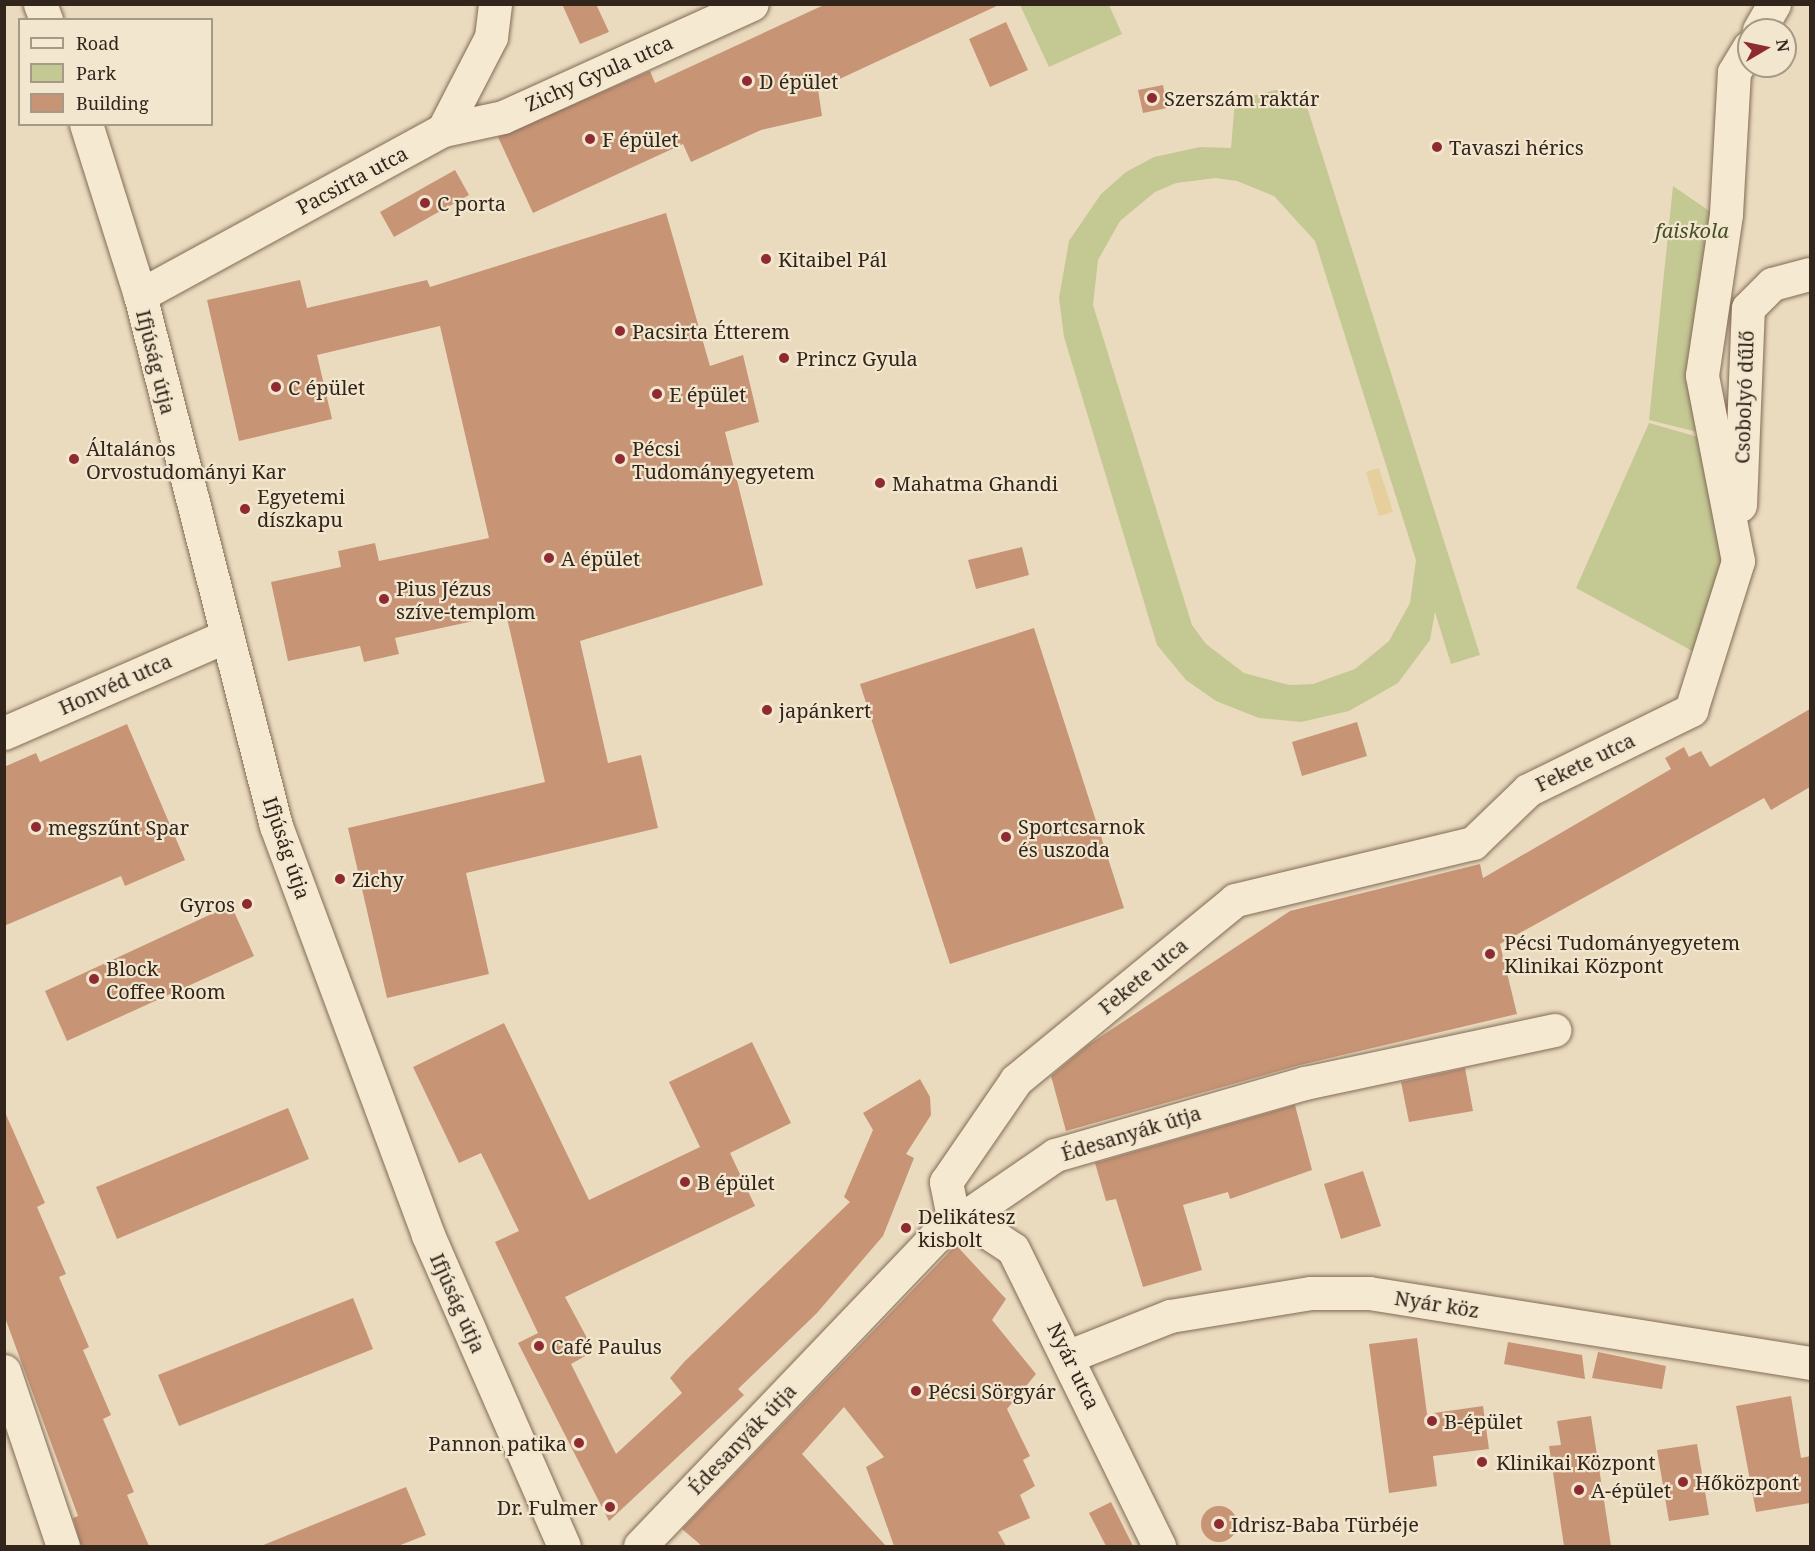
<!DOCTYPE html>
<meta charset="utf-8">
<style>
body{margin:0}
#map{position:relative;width:1815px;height:1551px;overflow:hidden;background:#ebdbbe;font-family:"Noto Serif",serif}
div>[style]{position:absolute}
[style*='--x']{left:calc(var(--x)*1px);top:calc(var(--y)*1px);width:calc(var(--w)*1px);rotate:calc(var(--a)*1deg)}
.green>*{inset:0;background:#c4c893}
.sand>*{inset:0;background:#e6cf9c}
.building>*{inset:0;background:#c79476}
.round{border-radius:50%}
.roads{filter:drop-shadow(0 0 2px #826c58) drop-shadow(0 0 2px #826c58)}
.minor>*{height:33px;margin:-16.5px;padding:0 16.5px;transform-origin:16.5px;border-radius:16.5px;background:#f6e9d1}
.dots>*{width:16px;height:16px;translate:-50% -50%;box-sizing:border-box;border:3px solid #f3e6ce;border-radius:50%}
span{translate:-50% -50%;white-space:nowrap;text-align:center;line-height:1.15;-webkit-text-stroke:4.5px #f3e6ce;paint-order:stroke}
.street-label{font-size:20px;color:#32261c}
.poi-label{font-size:20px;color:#32261c}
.left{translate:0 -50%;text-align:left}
.right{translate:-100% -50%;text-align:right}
.park-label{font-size:20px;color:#454e24;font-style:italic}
.frame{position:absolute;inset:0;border:6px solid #32261c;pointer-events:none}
.legend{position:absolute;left:18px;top:18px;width:195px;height:108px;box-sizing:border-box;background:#f3e6ce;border:2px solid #a69987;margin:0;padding:8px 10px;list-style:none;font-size:18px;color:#32261c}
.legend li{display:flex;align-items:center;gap:12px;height:30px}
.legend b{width:30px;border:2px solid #a69987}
.north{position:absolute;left:1737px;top:18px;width:60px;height:60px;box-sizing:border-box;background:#f3e6ce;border:2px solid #a69987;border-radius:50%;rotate:81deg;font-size:16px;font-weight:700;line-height:24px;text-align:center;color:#32261c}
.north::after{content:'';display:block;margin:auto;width:21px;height:27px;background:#8e2b31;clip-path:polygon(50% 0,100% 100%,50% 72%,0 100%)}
</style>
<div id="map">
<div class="green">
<i style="clip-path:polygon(1020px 5px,1109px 5px,1122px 34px,1049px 67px)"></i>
<i style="clip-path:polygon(evenodd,1276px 90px,1295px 97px,1308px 110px,1480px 655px,1451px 664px,1435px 612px,1430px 640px,1398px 683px,1349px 711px,1301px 722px,1259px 718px,1216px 701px,1186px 680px,1157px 645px,1064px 337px,1059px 298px,1069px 241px,1101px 194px,1126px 172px,1154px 157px,1200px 147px,1231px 148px,1235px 100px,1276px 90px,1216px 178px,1237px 181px,1274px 196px,1315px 241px,1416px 560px,1410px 603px,1389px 641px,1355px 669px,1313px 684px,1289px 685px,1244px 673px,1206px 644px,1192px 625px,1093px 305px,1098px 260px,1120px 221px,1155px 192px,1176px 183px,1216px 178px)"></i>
<i style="clip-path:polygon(1673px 186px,1718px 217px,1705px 434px,1649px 420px)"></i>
<i style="clip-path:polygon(1649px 423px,1705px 439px,1728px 565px,1698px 654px,1576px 588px)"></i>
</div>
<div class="sand">
<i style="clip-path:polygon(1379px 468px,1393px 512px,1379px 516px,1366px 472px)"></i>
</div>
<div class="building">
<i style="clip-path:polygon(562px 4px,596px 4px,609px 32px,580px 44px)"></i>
<i style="clip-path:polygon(826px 4px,1001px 4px,818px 89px,822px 116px,761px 130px,691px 162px,683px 144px,533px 213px,498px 137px,650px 71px,655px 83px)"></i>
<i style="clip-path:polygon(1006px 22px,1028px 70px,990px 87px,969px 39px)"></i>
<i style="clip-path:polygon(1163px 85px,1167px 108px,1143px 113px,1138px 90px)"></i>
<i style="clip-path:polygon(455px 170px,469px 195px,394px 237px,380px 212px)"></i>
<i style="clip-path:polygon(666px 213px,710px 366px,743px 355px,759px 422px,725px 432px,763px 585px,580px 641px,608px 763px,641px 755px,658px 828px,466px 873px,489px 974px,387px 998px,348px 828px,545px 782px,506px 614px,395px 638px,399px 654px,364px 662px,360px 646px,288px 661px,271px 582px,341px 567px,338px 551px,375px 543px,379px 561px,489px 538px,440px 326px,317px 355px,332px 419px,239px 441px,207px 300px,300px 280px,307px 308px,427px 280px,430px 287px)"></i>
<i style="clip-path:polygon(1022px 547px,1029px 575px,976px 589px,968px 560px)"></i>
<i style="clip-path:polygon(1034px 628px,1124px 908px,950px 964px,860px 684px)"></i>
<i style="clip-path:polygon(1810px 709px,1810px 787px,1771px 810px,1764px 798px,1500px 944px,1517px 1014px,1300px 1065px,1066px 1131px,1051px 1076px,1088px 1045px,1290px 911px,1480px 864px,1483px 878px,1671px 769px,1665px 758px,1684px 747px,1689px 757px,1701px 751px,1710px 767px)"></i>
<i style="clip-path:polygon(1357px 722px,1367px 756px,1302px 776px,1292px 742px)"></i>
<i style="clip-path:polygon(127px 724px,185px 860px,125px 886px,121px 876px,4px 926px,4px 767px,36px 753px,40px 762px)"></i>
<i style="clip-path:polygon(231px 905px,254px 956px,67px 1041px,45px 991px)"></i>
<i style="clip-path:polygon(504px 1023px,589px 1200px,700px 1147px,669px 1082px,752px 1042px,791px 1123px,730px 1153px,755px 1206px,565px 1297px,594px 1351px,571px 1364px,616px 1454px,682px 1393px,670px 1378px,685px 1361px,850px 1202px,844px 1197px,873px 1130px,863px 1113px,920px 1079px,930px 1097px,931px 1115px,906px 1154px,914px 1158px,883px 1236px,817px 1313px,738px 1389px,744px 1395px,609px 1521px,518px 1343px,538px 1333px,495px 1242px,519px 1231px,481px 1153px,459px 1163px,413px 1067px)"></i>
<i style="clip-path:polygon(1465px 1068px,1473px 1111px,1409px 1122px,1401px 1082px)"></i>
<i style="clip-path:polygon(1295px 1105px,1312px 1170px,1230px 1199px,1228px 1192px,1183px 1205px,1202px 1270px,1143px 1287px,1116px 1199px,1106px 1201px,1095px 1163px)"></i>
<i style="clip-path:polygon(288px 1108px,309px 1159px,117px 1239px,96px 1187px)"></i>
<i style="clip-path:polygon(4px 1110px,45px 1203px,37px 1207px,66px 1274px,59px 1277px,89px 1347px,83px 1350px,111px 1415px,103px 1419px,134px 1492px,127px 1495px,149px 1546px,81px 1546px,73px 1518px,78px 1516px,4px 1315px)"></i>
<i style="clip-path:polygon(1363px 1171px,1381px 1226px,1341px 1239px,1324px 1184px)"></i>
<i style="clip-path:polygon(956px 1245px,1006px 1299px,992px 1320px,1036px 1374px,1007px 1409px,1030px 1456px,1023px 1460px,1035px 1486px,1020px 1495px,1030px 1518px,998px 1532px,1006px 1546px,894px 1546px,866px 1467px,884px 1457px,844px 1407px,802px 1454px,886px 1546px,702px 1546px,682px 1529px)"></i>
<i style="clip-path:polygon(353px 1298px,373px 1349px,179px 1426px,158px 1375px)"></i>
<i style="clip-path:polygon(1417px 1338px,1427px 1414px,1483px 1406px,1489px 1449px,1433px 1456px,1437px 1486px,1389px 1493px,1369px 1344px)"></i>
<i style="clip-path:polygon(1508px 1342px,1582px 1355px,1585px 1379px,1504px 1364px)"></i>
<i style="clip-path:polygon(1598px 1352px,1666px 1366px,1662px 1389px,1592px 1378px)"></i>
<i style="clip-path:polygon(1791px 1396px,1801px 1458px,1810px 1456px,1810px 1503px,1756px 1512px,1736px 1406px)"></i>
<i style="clip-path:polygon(1591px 1416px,1611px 1546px,1564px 1546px,1549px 1446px,1561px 1445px,1557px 1421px)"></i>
<i style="clip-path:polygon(1697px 1444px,1709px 1515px,1669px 1521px,1657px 1450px)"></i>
<i style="clip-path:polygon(406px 1487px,426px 1535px,398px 1546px,261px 1546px)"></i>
<i style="clip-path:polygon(1111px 1502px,1133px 1546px,1106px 1546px,1089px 1513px)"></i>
<i class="round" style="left:1201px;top:1506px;width:36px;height:36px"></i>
</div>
<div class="roads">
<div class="minor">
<i style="--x:40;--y:4;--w:17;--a:69"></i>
<i style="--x:1759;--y:30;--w:30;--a:-60"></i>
<i style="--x:86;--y:124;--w:179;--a:72.5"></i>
<i style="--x:140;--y:295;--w:548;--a:75.63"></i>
<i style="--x:276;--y:826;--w:436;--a:69.6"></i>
<i style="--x:428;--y:1235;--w:339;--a:66.4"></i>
<i style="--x:443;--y:130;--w:61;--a:-12.2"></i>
<i style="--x:503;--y:117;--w:273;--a:-24.4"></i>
<i style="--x:140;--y:295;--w:345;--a:-28.6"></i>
<i style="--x:443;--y:130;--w:105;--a:-62.7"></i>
<i style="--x:491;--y:37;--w:33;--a:-83"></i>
<i style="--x:1740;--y:505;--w:197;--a:-87.7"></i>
<i style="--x:1748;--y:308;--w:34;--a:-45"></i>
<i style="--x:1772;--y:284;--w:39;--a:-15"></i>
<i style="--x:4;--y:733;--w:242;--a:-23.6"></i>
<i style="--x:954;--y:1222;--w:41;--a:-101.3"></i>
<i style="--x:946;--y:1182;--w:124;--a:-55.5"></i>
<i style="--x:1016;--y:1080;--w:283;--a:-39.4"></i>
<i style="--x:1235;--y:900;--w:245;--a:-13.5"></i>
<i style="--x:1473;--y:843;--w:76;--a:-43.9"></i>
<i style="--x:1528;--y:790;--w:182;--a:-26.1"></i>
<i style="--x:1691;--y:710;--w:156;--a:-72.5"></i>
<i style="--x:1738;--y:561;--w:189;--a:-101"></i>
<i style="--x:1702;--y:375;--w:163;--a:-81.5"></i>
<i style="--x:1726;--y:214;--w:142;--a:-86.8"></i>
<i style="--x:1734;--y:72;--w:29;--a:-59"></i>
<i style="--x:954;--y:1222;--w:21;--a:5"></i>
<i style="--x:975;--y:1224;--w:45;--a:33.3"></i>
<i style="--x:1013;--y:1249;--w:331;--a:63.8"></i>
<i style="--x:1069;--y:1356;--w:109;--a:-21.6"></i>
<i style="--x:1170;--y:1316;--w:143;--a:-9.3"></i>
<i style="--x:1311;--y:1293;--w:58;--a:0"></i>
<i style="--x:1369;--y:1293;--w:447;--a:9"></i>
<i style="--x:4;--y:1371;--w:185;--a:71.4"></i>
<i style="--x:640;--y:1546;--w:426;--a:-46.3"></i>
<i style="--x:934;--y:1238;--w:147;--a:-34.4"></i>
<i style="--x:1055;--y:1155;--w:260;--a:-16.1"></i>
<i style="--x:1305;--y:1083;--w:255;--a:-12"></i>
</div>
</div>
<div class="dots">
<i style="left:747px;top:81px;background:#8e2b31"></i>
<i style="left:1152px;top:98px;background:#8e2b31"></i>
<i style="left:590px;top:139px;background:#8e2b31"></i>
<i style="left:1437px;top:147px;background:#8e2b31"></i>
<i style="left:425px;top:203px;background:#8e2b31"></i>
<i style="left:766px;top:259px;background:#8e2b31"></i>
<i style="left:620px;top:331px;background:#8e2b31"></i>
<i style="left:784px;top:358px;background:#8e2b31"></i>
<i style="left:276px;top:387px;background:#8e2b31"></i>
<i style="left:657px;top:394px;background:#8e2b31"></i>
<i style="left:74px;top:459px;background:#8e2b31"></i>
<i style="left:620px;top:459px;background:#8e2b31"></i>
<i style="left:880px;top:483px;background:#8e2b31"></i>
<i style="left:245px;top:509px;background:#8e2b31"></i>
<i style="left:549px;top:558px;background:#8e2b31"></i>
<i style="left:384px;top:599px;background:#8e2b31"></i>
<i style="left:767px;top:710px;background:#8e2b31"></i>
<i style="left:36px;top:827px;background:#8e2b31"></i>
<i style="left:1006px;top:837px;background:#8e2b31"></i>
<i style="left:340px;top:879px;background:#8e2b31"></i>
<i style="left:247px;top:904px;background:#8e2b31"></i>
<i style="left:1490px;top:954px;background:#8e2b31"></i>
<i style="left:94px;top:979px;background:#8e2b31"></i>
<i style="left:685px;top:1182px;background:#8e2b31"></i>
<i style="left:906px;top:1228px;background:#8e2b31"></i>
<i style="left:539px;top:1346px;background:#8e2b31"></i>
<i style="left:916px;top:1391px;background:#8e2b31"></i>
<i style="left:1432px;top:1421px;background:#8e2b31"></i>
<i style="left:579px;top:1443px;background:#8e2b31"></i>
<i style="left:1482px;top:1462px;background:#8e2b31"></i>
<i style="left:1683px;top:1482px;background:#8e2b31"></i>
<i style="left:1579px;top:1490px;background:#8e2b31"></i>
<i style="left:610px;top:1507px;background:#8e2b31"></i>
<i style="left:1219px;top:1524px;background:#8e2b31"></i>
</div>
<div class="street-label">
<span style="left:599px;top:73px;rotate:-24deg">Zichy Gyula utca</span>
<span style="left:352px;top:180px;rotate:-28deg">Pacsirta utca</span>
<span style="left:156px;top:362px;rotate:76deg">Ifjúság útja</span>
<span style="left:1744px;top:397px;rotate:-88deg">Csobolyó dűlő</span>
<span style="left:115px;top:684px;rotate:-24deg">Honvéd utca</span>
<span style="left:1585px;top:762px;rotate:-26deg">Fekete utca</span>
<span style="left:287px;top:848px;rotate:71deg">Ifjúság útja</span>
<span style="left:1143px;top:976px;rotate:-39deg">Fekete utca</span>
<span style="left:1131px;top:1133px;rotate:-17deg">Édesanyák útja</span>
<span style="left:458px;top:1303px;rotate:66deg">Ifjúság útja</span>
<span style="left:1437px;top:1304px;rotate:9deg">Nyár köz</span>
<span style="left:1074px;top:1366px;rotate:64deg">Nyár utca</span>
<span style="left:742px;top:1439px;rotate:-46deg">Édesanyák útja</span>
</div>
<div class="poi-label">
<span class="left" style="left:759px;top:81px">D épület</span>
<span class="left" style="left:1164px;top:98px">Szerszám raktár</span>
<span class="left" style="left:602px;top:139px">F épület</span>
<span class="left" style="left:1449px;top:147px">Tavaszi hérics</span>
<span class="left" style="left:437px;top:203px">C porta</span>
<span class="left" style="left:778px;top:259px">Kitaibel Pál</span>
<span class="left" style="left:632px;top:331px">Pacsirta Étterem</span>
<span class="left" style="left:796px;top:358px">Princz Gyula</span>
<span class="left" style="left:288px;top:387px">C épület</span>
<span class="left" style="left:669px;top:394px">E épület</span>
<span class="left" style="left:86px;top:460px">Általános<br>Orvostudományi Kar</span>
<span class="left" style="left:632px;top:460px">Pécsi<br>Tudományegyetem</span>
<span class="left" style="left:892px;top:483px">Mahatma Ghandi</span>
<span class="left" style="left:257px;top:508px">Egyetemi<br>díszkapu</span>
<span class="left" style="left:561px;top:558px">A épület</span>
<span class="left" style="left:396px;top:600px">Pius Jézus<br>szíve-templom</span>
<span class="left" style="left:779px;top:710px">japánkert</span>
<span class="left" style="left:1018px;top:838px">Sportcsarnok<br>és uszoda</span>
<span class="left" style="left:48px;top:827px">megszűnt Spar</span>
<span class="left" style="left:352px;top:879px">Zichy</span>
<span class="right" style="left:235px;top:904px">Gyros</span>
<span class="left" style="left:1504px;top:954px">Pécsi Tudományegyetem<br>Klinikai Központ</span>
<span class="left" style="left:106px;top:980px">Block<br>Coffee Room</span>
<span class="left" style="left:697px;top:1182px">B épület</span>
<span class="left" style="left:918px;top:1228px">Delikátesz<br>kisbolt</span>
<span class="left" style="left:551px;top:1346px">Café Paulus</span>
<span class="left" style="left:928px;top:1391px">Pécsi Sörgyár</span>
<span class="left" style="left:1444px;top:1421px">B-épület</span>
<span class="right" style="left:567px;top:1443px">Pannon patika</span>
<span class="left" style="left:1496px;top:1462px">Klinikai Központ</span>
<span class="left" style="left:1695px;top:1482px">Hőközpont</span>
<span class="left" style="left:1591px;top:1490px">A-épület</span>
<span class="right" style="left:598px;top:1507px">Dr. Fulmer</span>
<span class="left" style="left:1231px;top:1524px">Idrisz-Baba Türbéje</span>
</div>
<div class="park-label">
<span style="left:1692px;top:230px">faiskola</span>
</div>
<div class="frame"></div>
<ul class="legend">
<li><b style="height:8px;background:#f6e9d1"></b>Road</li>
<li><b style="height:16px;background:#c4c893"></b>Park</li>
<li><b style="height:16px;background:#c79476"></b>Building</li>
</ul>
<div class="north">N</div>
</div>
